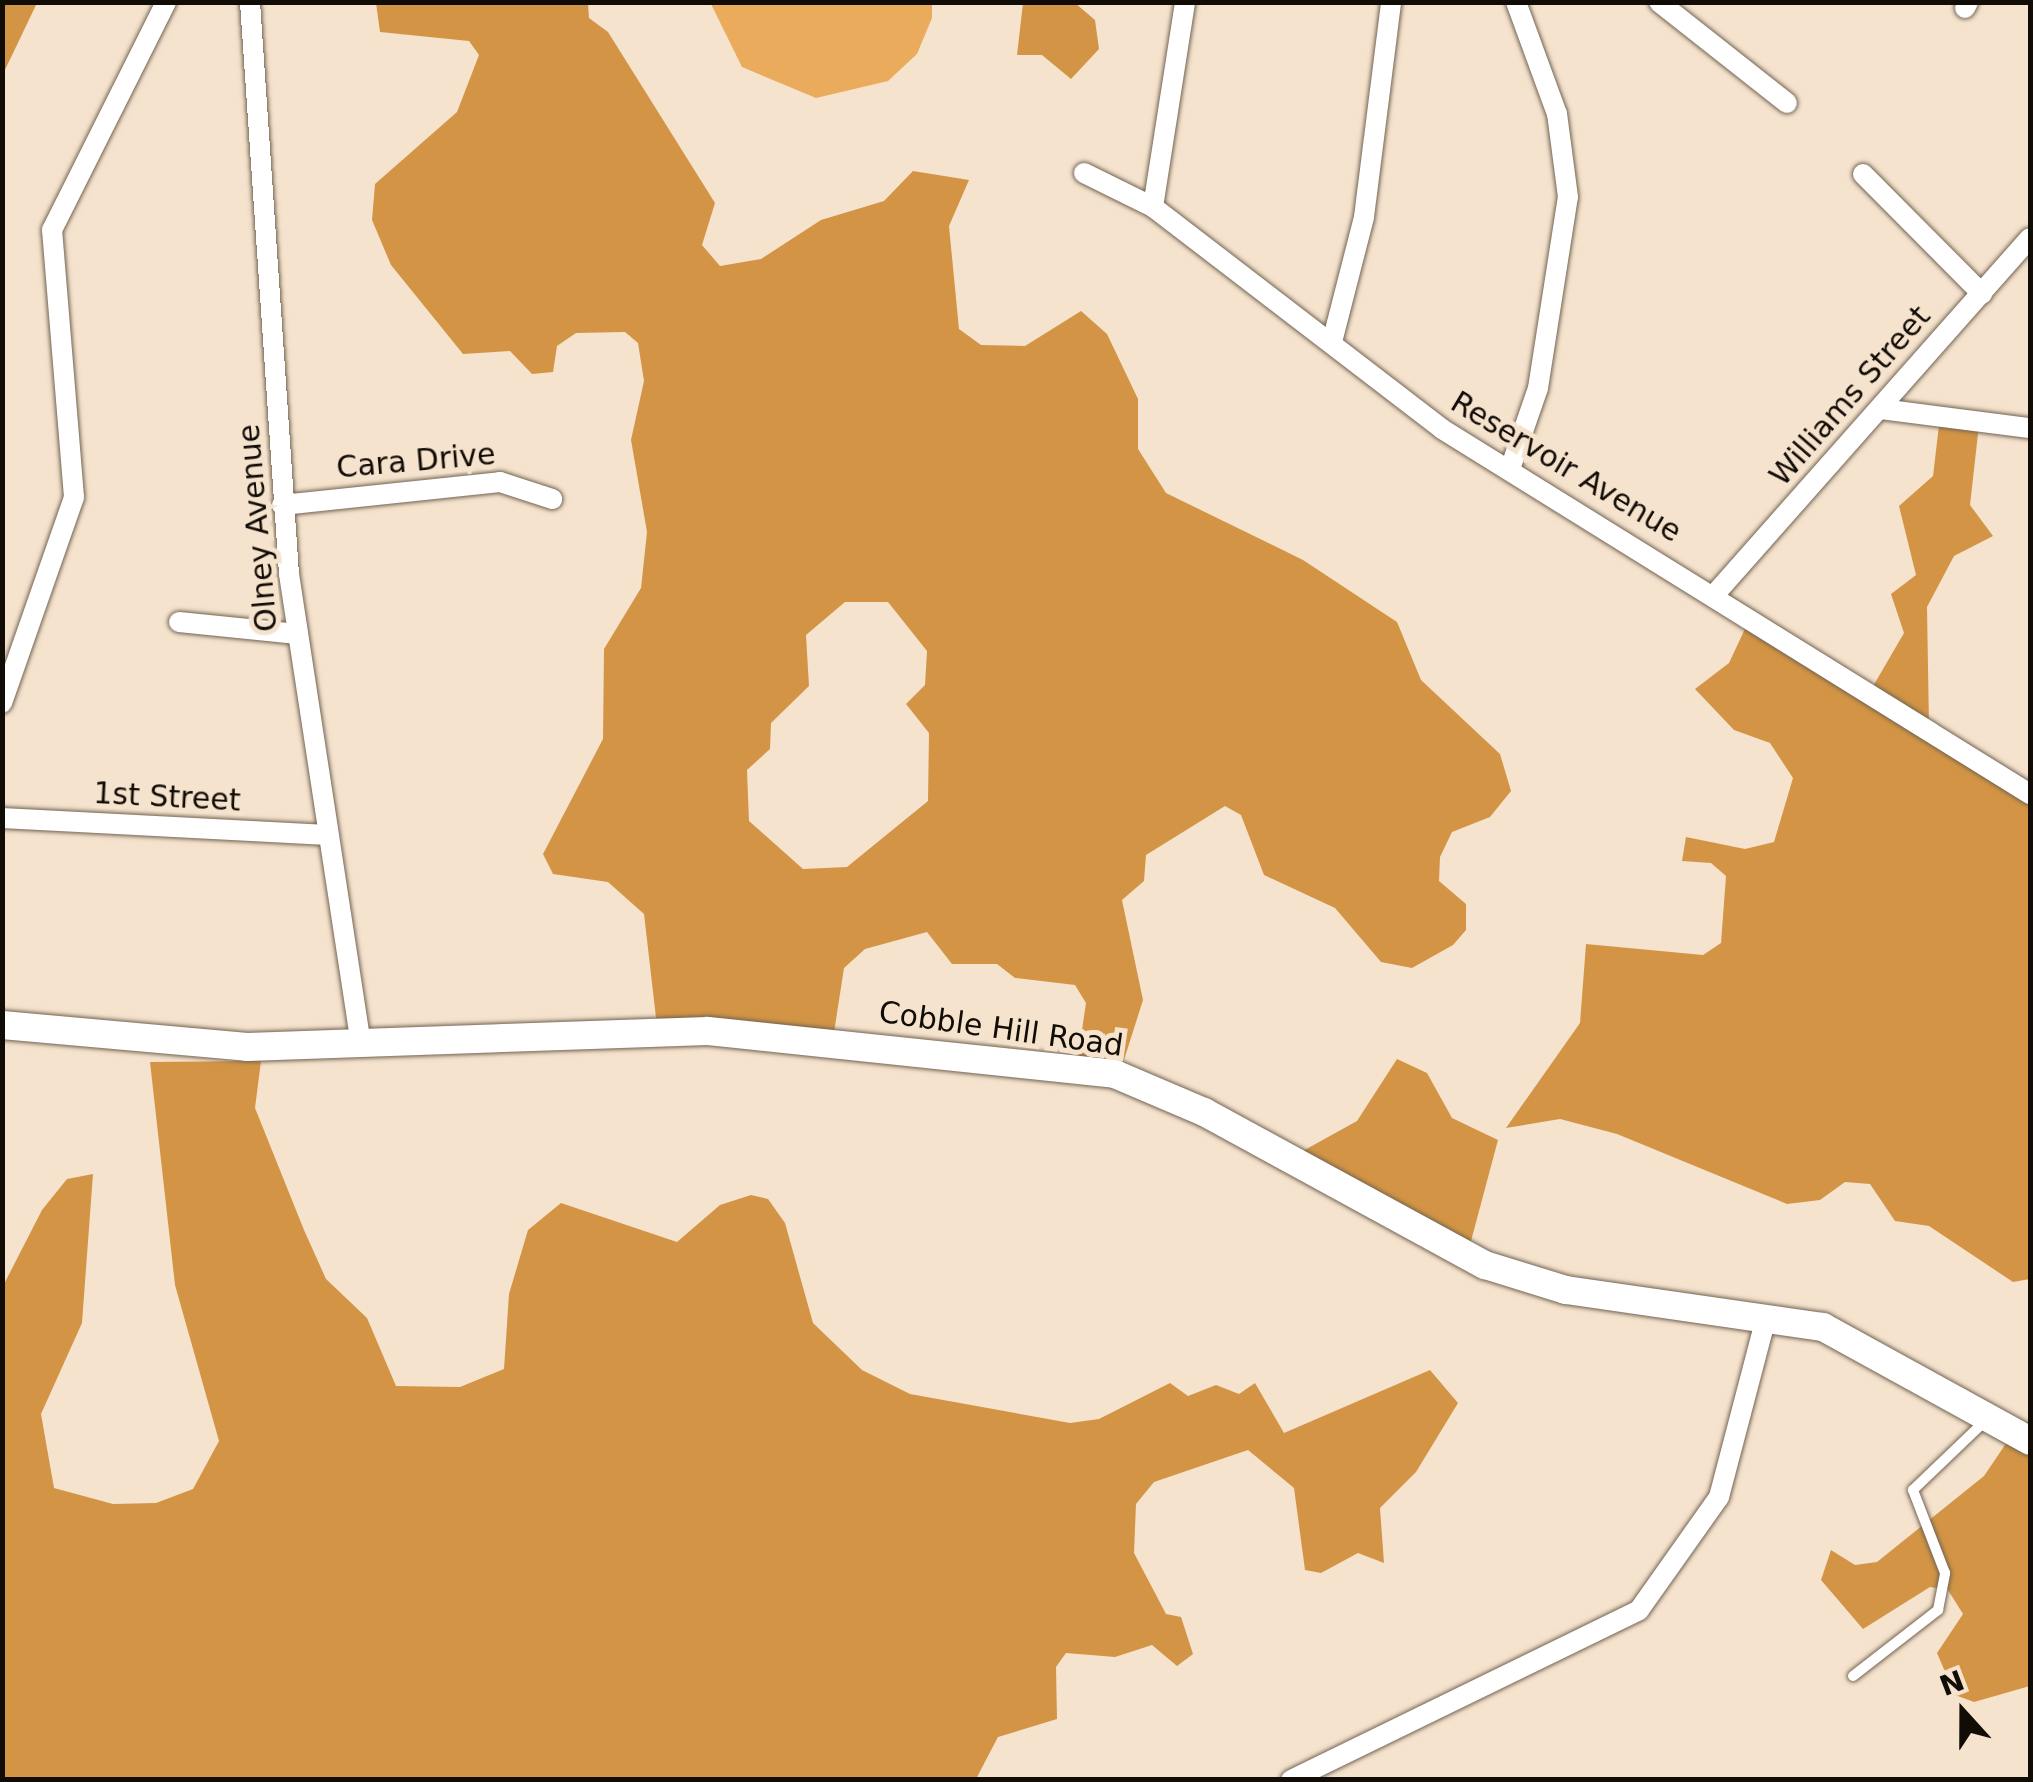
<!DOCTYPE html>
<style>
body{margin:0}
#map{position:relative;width:2033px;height:1782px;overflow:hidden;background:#f5e3ce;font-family:"DejaVu Sans",sans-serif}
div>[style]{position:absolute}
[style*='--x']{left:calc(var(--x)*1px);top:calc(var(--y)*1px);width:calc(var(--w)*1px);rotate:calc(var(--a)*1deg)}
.forest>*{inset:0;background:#d39545}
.building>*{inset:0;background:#ebab5d}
.roads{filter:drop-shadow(0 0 2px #736351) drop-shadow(0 0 2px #736351)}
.service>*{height:10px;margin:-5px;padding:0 5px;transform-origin:5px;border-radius:5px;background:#fff}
.minor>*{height:20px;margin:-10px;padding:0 10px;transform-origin:10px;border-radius:10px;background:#fff}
.tertiary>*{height:28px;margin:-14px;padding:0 14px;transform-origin:14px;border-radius:14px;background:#fff}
span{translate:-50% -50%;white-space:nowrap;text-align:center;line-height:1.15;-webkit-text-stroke:10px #f5e3ce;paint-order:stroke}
.street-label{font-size:30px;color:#120c06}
.frame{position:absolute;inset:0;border:5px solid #120c06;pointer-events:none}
.north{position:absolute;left:1913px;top:1662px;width:100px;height:100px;-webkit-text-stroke:8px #f5e3ce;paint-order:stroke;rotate:339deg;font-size:28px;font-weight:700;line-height:40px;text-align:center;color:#120c06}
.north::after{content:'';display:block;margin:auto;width:35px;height:45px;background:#120c06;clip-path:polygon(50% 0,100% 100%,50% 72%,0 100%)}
</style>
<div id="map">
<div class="forest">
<i style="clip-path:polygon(3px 2px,37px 3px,3px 74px,2px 3px)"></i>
<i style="clip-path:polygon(evenodd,376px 3px,588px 3px,589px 18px,608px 32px,715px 203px,702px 245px,720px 266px,761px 259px,821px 220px,884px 201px,913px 171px,969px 180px,949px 226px,959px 329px,981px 345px,1025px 346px,1081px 311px,1107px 334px,1138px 399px,1138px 449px,1166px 493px,1303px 560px,1397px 622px,1421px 680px,1500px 754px,1511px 791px,1490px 817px,1452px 832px,1440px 857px,1439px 881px,1466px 904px,1466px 930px,1453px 945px,1412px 968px,1381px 962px,1335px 908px,1264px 875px,1241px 815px,1225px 806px,1146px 855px,1144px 881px,1122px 900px,1143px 1000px,1117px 1082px,1076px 1070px,1086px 1003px,1075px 985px,1015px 978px,997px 964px,952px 964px,927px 932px,865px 949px,844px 968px,833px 1039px,658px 1035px,644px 914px,608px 882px,553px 874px,543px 854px,603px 739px,604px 649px,641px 588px,647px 532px,631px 440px,644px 381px,638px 343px,625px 332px,576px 333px,557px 346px,553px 372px,532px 374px,510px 351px,463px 354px,391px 265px,372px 220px,375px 184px,457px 112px,479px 55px,469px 41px,380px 32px,376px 3px,845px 602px,888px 602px,927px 651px,925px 685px,906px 704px,929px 733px,928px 801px,847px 867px,803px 869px,749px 821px,747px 770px,770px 749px,771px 723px,809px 686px,806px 635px,845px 602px)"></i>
<i style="clip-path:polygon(1023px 3px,1075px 3px,1095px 20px,1099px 49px,1071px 79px,1042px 55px,1017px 55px)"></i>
<i style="clip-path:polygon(1939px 425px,1979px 425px,1970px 505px,1993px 536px,1954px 556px,1927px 607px,1929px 726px,2030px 791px,2030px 1279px,2013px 1282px,1929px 1226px,1895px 1221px,1870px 1184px,1845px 1182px,1820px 1200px,1787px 1204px,1617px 1134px,1560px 1119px,1506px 1128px,1580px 1023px,1586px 944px,1703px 955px,1721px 943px,1726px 876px,1711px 863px,1682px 861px,1686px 837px,1745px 849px,1774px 842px,1793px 778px,1770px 743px,1734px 730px,1695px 689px,1729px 663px,1750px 618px,1872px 688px,1904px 633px,1891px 594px,1916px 575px,1899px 506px,1933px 476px)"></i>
<i style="clip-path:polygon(1397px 1059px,1427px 1073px,1452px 1118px,1498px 1140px,1467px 1256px,1301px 1152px,1357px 1121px)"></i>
<i style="clip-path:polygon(261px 1061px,255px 1108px,304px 1230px,326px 1279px,367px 1318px,396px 1386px,460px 1387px,504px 1369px,509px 1294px,528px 1230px,561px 1203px,677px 1242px,720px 1205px,751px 1195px,768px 1199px,785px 1223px,813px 1323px,862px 1370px,910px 1394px,1070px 1423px,1099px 1419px,1170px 1383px,1188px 1396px,1216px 1385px,1239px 1394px,1255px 1383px,1284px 1433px,1430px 1370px,1458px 1403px,1416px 1472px,1380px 1508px,1384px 1563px,1358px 1553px,1321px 1573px,1305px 1570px,1294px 1488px,1248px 1450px,1154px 1482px,1136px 1504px,1134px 1553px,1166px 1614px,1181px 1617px,1193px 1654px,1177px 1666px,1152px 1645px,1115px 1657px,1066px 1653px,1056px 1667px,1057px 1719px,998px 1737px,976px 1779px,3px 1779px,3px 1286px,42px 1210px,67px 1179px,93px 1174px,82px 1323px,41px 1414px,54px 1488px,113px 1504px,156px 1503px,193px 1489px,219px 1441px,175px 1285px,150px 1062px)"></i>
<i style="clip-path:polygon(2009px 1439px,2030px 1447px,2030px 1686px,1974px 1702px,1955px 1695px,1937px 1653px,1963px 1614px,1948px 1590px,1930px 1587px,1863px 1629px,1821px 1580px,1831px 1550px,1855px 1565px,1877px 1562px,1984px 1476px)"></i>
</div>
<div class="building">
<i style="clip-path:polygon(710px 2px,932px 2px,932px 18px,917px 54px,888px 81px,816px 98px,742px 67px)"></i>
</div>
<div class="roads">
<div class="service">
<i style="--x:1853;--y:1676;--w:108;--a:-37.8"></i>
<i style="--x:1938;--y:1610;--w:38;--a:-79"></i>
<i style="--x:1945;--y:1573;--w:89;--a:-111.1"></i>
<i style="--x:1913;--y:1490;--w:100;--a:-43.8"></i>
</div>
<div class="minor">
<i style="--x:250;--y:2;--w:573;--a:86.1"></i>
<i style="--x:289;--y:574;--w:476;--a:81.3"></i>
<i style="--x:1659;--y:2;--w:163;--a:38.3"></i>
<i style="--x:1965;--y:8;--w:7;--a:-63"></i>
<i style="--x:1084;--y:173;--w:77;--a:26.2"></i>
<i style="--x:1153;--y:207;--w:364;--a:37.5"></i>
<i style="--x:1442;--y:429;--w:692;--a:31.83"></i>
<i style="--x:1863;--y:174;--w:169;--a:45.2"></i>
<i style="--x:1153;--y:207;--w:207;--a:-81.1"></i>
<i style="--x:1332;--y:342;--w:129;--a:-75.6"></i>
<i style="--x:1364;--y:217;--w:217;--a:-82.8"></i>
<i style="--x:1881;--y:409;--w:150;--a:7.3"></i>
<i style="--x:1510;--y:469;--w:86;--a:-70.9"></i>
<i style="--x:1538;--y:388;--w:193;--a:-81.1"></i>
<i style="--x:1568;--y:197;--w:84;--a:-97.5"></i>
<i style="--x:1557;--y:114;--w:119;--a:-110.1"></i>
<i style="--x:282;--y:505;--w:219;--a:-6"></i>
<i style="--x:500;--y:482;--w:55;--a:18.1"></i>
<i style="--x:1715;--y:594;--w:475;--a:-48.5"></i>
<i style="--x:179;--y:622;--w:119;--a:5.8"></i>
<i style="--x:2;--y:703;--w:218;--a:-70.7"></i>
<i style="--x:74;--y:497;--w:268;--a:-94.7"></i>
<i style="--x:52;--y:230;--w:255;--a:-63.4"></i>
<i style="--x:2;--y:818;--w:326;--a:3"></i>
<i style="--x:1291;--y:1780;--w:387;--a:-26"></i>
<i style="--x:1639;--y:1610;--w:138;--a:-54.7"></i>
<i style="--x:1719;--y:1497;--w:185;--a:-75.3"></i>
</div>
<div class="tertiary">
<i style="--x:2;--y:1025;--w:246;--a:5.1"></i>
<i style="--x:247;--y:1047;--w:461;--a:-2"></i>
<i style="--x:708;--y:1031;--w:409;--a:6"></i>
<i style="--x:1115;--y:1074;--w:97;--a:23.1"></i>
<i style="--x:1204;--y:1112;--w:320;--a:28.6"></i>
<i style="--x:1485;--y:1265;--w:85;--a:17.2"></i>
<i style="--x:1566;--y:1290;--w:260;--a:8.2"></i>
<i style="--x:1823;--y:1327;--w:236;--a:28.8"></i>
</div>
</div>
<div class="street-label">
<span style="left:1850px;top:396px;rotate:-49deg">Williams Street</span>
<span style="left:416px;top:461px;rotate:-5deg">Cara Drive</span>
<span style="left:1566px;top:467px;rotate:31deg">Reservoir Avenue</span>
<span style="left:258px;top:528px;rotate:-95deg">Olney Avenue</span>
<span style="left:167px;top:797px;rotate:3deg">1st Street</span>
<span style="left:1001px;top:1029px;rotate:8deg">Cobble Hill Road</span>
</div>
<div class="frame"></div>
<div class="north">N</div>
</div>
